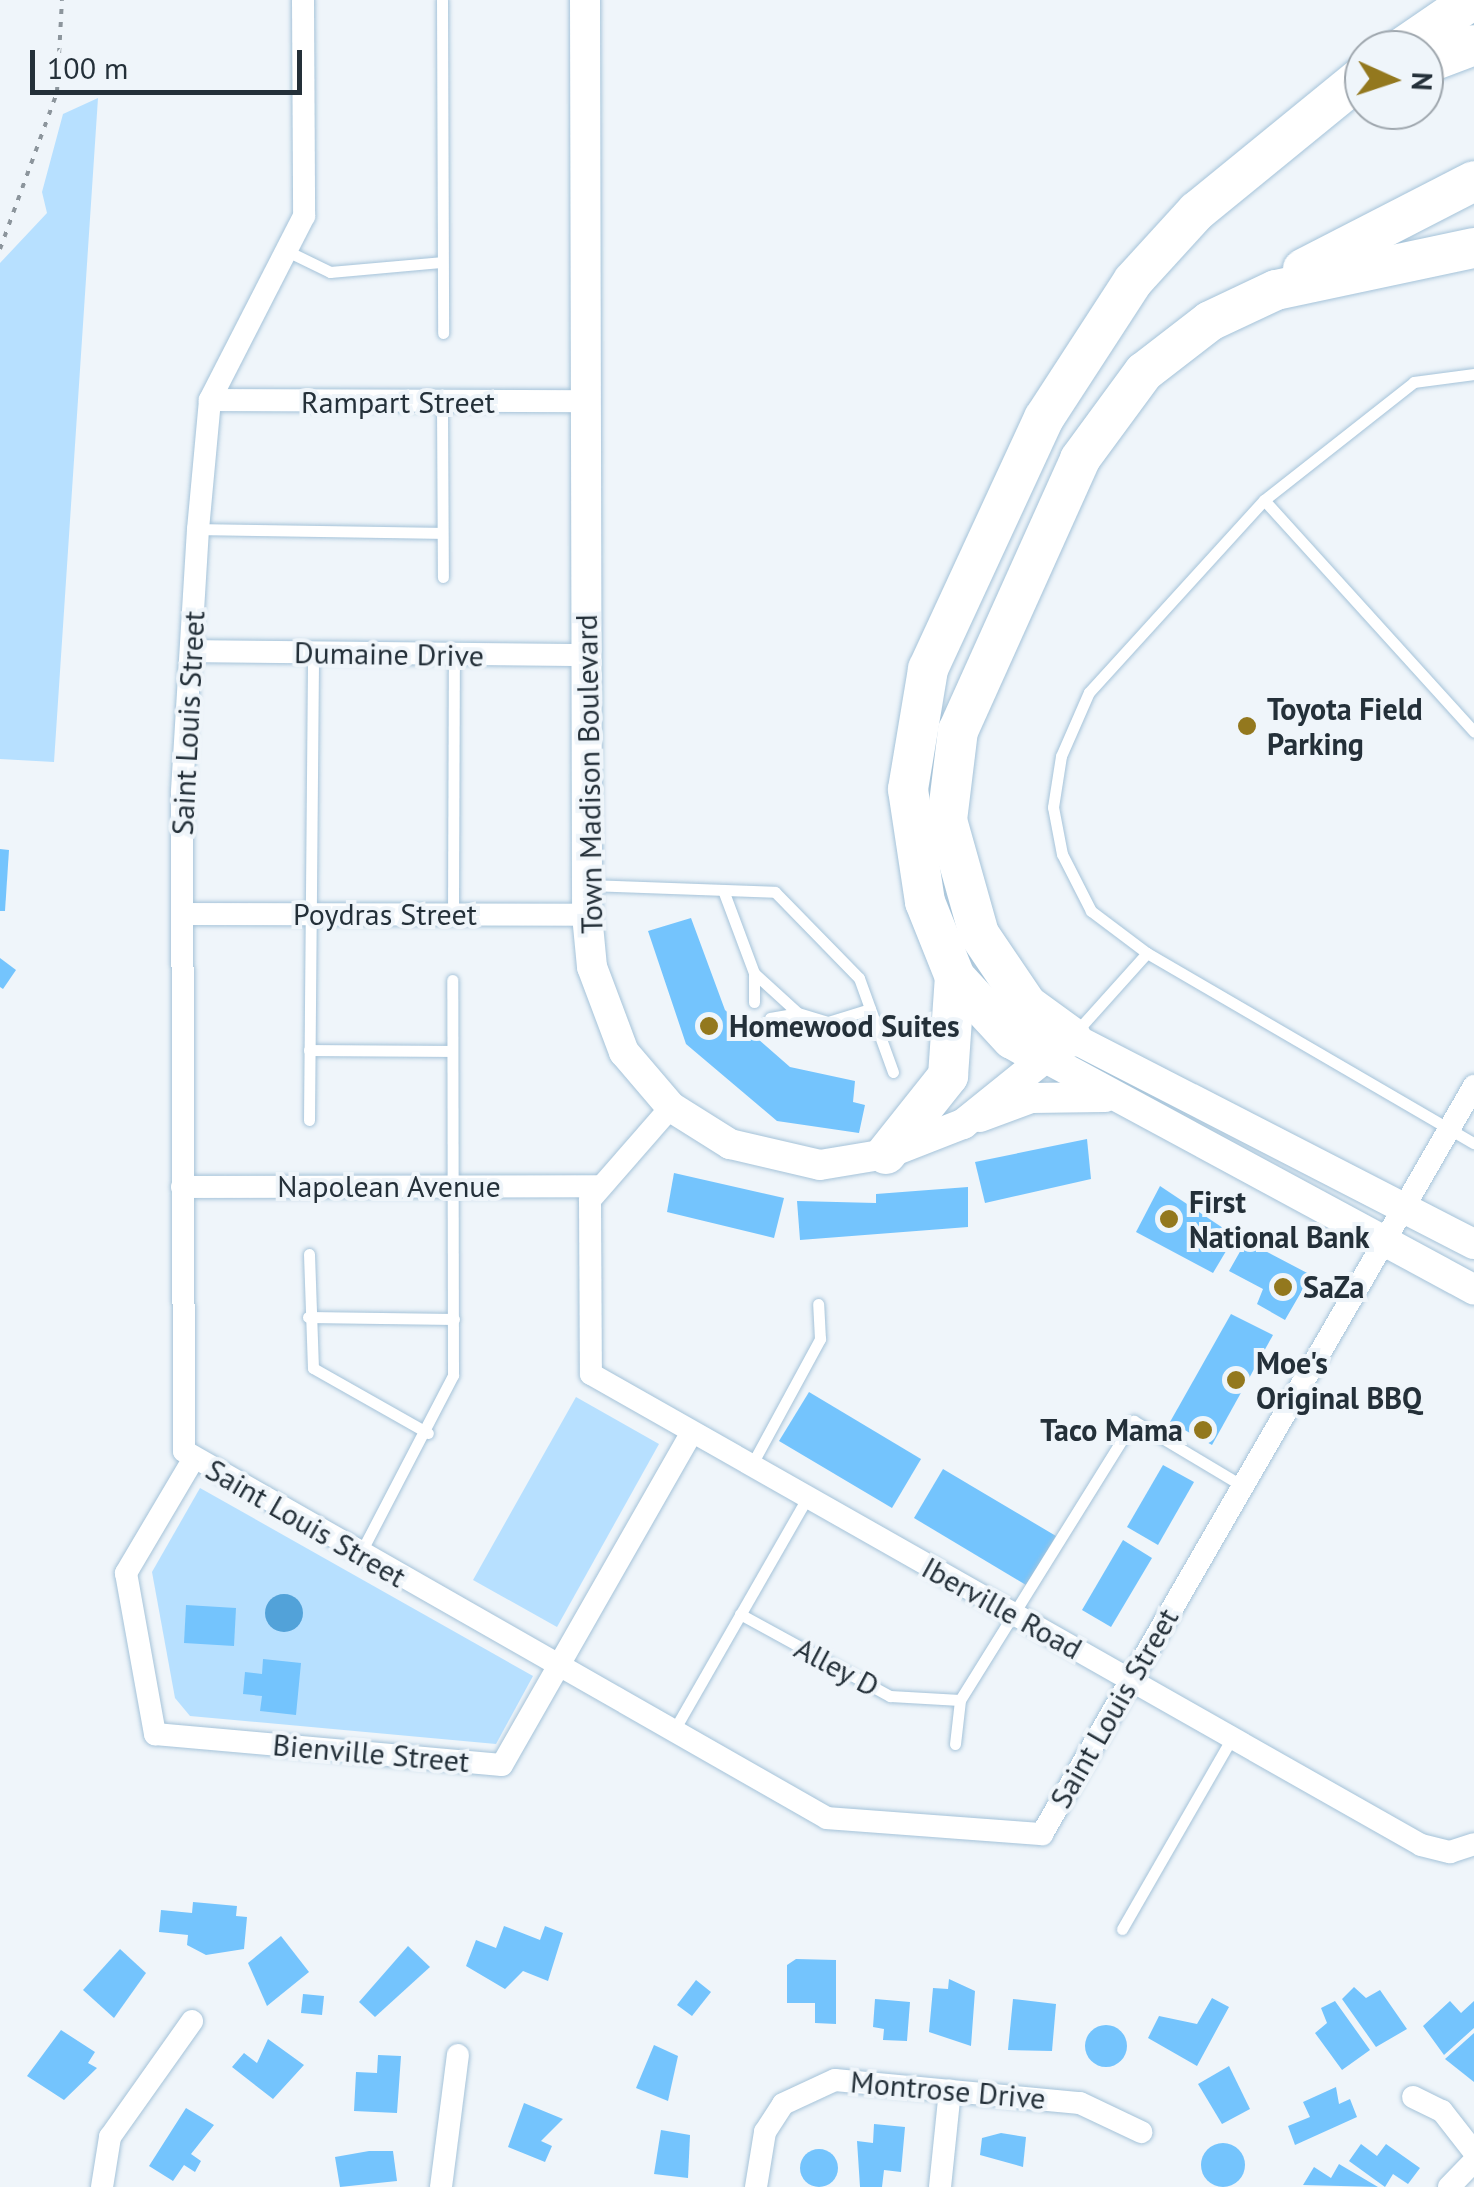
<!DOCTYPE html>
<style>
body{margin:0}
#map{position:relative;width:1474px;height:2187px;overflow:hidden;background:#eff5fa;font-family:"PT Sans",sans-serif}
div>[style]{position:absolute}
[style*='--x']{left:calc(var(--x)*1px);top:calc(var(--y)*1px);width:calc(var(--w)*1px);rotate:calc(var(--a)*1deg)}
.green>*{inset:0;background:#b7e0ff}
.water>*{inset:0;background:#52a2d9}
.round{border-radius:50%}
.building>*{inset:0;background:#74c4fd}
.path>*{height:4px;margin-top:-2px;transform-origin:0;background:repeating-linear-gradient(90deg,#8c959c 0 5px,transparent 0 13px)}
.roads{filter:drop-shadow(0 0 2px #a5c3d9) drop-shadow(0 0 2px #a5c3d9)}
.lane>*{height:11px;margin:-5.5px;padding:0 5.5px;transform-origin:5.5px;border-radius:5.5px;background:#fff}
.street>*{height:22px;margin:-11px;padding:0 11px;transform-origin:11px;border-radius:11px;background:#fff}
.secondary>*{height:30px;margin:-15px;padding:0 15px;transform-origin:15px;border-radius:15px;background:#fff}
.highway>*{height:40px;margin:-20px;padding:0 20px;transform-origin:20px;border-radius:20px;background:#fff}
.dots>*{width:28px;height:28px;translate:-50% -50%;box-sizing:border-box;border:5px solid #eff5fa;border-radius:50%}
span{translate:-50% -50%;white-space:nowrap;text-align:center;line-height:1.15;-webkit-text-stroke:8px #eff5fa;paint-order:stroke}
.street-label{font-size:30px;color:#243039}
.poi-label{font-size:30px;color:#243039;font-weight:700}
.left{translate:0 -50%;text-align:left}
.right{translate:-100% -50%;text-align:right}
.north{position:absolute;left:1344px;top:30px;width:100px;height:100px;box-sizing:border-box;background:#eff5fa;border:2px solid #9ea6ad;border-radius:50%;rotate:93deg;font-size:28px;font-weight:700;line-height:40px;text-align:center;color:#243039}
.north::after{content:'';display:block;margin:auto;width:35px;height:45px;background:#93781e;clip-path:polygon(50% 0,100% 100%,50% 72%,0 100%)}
.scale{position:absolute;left:30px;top:50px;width:272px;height:45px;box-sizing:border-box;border:5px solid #243039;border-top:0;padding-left:12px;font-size:30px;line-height:35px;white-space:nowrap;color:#243039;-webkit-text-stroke:8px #eff5fa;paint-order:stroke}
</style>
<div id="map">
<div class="green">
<i style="clip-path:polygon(98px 98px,54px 762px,0 759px,0 263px,47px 213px,42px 192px,63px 114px)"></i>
<i style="clip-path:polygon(576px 1397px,659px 1444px,557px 1627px,473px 1580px)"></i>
<i style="clip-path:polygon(200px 1488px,533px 1676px,496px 1744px,190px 1716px,175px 1698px,152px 1572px)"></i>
</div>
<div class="water">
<i class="round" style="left:265px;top:1594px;width:38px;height:38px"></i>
</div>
<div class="building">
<i style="clip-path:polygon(0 849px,9px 850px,5px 911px,0 911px)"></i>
<i style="clip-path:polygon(691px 918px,725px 1010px,790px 1067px,855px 1081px,853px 1102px,865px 1105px,859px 1133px,777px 1121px,686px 1044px,648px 931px)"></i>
<i style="clip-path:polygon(0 958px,16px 970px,3px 989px,0 987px)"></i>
<i style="clip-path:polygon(1087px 1139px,1091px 1179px,985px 1203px,975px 1162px)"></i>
<i style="clip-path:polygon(674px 1173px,784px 1198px,774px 1238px,667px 1212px)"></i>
<i style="clip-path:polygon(1160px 1186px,1235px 1236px,1213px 1273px,1136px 1232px)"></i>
<i style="clip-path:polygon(968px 1187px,968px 1227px,800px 1240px,797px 1201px,876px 1203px,876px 1194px)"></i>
<i style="clip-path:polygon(1246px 1241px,1311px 1275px,1285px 1320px,1257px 1304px,1263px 1289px,1229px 1271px)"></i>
<i style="clip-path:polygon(1231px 1314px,1273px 1335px,1212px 1445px,1170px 1422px)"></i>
<i style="clip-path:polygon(809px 1392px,921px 1459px,892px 1508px,779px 1441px)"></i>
<i style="clip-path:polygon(1163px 1465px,1194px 1482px,1158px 1545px,1127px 1527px)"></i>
<i style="clip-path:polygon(943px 1469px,1056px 1536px,1026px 1585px,914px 1518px)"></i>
<i style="clip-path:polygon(1123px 1540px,1152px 1558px,1111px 1627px,1082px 1610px)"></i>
<i style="clip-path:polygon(186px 1605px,236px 1608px,234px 1646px,184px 1643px)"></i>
<i style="clip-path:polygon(263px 1659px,301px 1663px,296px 1715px,260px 1711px,262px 1696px,243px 1694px,245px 1672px,262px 1674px)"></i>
<i style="clip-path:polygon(193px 1902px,237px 1906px,236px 1916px,247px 1917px,244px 1949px,206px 1955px,187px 1945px,188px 1935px,159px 1932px,161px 1910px,192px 1913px)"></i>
<i style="clip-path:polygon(504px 1926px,540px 1940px,545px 1926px,563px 1933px,548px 1981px,523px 1971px,505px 1989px,466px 1966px,476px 1940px,496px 1948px)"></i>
<i style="clip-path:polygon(281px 1936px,309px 1972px,267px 2006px,248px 1963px)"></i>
<i style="clip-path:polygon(408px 1946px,430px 1967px,375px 2017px,359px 2002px)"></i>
<i style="clip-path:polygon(120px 1949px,146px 1973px,114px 2018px,83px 1990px)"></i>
<i style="clip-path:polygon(796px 1959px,836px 1960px,836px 2024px,815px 2023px,815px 2003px,787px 2003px,787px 1965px)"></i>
<i style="clip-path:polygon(949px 1979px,975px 1991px,971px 2046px,929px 2032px,933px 1988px,948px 1989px)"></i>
<i style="clip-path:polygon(696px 1980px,711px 1992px,692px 2016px,677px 2005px)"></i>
<i style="clip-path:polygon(1354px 1987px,1366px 1998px,1380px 1990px,1407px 2029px,1376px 2047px,1342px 1999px)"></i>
<i style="clip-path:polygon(303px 1994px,324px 1996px,322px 2015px,301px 2013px)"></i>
<i style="clip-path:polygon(1212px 1998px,1229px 2007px,1197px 2066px,1148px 2038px,1159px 2016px,1197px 2024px)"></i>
<i style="clip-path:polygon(875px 1999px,910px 2002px,907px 2041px,883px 2040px,884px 2029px,873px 2027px)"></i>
<i style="clip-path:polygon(1013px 1999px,1056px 2004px,1052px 2051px,1008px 2050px)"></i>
<i style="clip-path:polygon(1335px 2001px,1370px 2050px,1342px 2070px,1315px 2033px,1327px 2023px,1321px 2008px)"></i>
<i style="clip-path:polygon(1450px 2001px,1461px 2013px,1474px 2001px,1474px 2028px,1444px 2055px,1423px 2026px)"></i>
<i class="round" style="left:1085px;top:2025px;width:42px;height:42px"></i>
<i style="clip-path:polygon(61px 2030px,95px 2052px,88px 2063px,97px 2068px,64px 2100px,27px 2076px)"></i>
<i style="clip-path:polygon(1474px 2033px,1474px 2082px,1445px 2059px)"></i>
<i style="clip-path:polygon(268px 2039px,304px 2065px,273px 2099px,232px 2067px,244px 2053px,257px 2063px)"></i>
<i style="clip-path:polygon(654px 2045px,678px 2056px,668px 2101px,636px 2088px)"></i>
<i style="clip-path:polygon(378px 2055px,401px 2056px,397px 2113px,354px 2111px,356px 2072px,377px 2073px)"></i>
<i style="clip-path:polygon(1229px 2066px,1250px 2109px,1222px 2124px,1198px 2084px)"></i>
<i style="clip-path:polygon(1336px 2087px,1339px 2104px,1350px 2099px,1357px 2117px,1295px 2145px,1288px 2126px,1310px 2117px,1303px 2102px)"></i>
<i style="clip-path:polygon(524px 2103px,563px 2119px,541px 2141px,552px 2146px,545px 2162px,508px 2147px)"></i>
<i style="clip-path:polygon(186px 2108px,214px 2125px,191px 2154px,201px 2161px,195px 2172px,184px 2165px,173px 2181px,149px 2166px)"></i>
<i style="clip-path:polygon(874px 2124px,905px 2127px,901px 2172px,884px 2170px,882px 2187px,860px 2187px,857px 2141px,873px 2143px)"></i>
<i style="clip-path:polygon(661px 2130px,690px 2135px,688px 2178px,654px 2174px)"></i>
<i style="clip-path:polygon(1001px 2133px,1026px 2137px,1023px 2167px,980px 2155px,982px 2138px)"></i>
<i class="round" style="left:1201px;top:2143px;width:44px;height:44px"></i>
<i style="clip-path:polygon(1361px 2144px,1377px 2156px,1386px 2144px,1420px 2168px,1408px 2184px,1393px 2174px,1385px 2187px,1349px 2161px)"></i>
<i class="round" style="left:800px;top:2149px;width:38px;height:38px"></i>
<i style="clip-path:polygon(369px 2151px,393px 2151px,397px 2181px,340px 2187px,335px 2157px)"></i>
<i style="clip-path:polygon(1339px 2164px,1378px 2187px,1303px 2185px,1314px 2167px,1331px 2178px)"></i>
</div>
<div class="path">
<i style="--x:0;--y:249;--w:167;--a:-70"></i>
<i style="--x:57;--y:92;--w:92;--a:-86.9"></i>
</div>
<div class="roads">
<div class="lane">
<i style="--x:442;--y:0;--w:333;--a:89.8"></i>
<i style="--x:287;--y:251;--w:48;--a:26"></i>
<i style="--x:330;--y:272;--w:111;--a:-5.1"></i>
<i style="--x:1474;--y:374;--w:61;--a:172.4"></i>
<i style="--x:1414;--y:382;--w:191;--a:141.8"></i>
<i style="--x:1264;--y:500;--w:260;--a:132.3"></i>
<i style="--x:1089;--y:692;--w:70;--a:113.6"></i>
<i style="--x:1061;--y:756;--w:52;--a:98.9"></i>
<i style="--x:1053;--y:807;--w:48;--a:79.2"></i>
<i style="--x:1062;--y:854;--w:64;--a:63"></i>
<i style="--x:1091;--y:911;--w:70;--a:36.9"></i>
<i style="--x:1147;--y:953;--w:378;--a:30.2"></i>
<i style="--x:442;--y:403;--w:174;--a:89.7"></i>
<i style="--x:1264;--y:500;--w:313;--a:47.8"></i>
<i style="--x:198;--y:529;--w:244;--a:0.9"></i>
<i style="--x:587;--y:885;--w:188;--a:2.1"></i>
<i style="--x:775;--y:892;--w:120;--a:45.7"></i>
<i style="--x:859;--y:978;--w:100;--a:70.1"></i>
<i style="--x:723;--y:890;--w:89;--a:69.5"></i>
<i style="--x:754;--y:973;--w:59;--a:42.3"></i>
<i style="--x:798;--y:1013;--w:31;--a:17"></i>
<i style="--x:828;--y:1022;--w:44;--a:-17.2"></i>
<i style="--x:453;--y:914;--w:258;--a:-89.8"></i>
<i style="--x:754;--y:1002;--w:29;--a:-90"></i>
<i style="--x:770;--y:1018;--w:28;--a:-10"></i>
<i style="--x:1076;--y:1032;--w:106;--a:-48.1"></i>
<i style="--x:309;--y:1050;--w:143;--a:0.4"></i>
<i style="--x:309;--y:1120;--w:467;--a:-89.5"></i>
<i style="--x:309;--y:1254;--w:114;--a:88"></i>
<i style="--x:313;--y:1368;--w:132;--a:29.5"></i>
<i style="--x:308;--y:1317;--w:146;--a:0.8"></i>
<i style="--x:751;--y:1466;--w:145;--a:-61.5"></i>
<i style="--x:820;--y:1339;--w:35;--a:-93"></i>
<i style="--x:360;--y:1554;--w:202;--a:-62.5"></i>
<i style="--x:453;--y:1375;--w:395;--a:-90.1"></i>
<i style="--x:740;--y:1614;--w:171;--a:28.7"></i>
<i style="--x:890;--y:1696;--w:70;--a:3.3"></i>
<i style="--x:960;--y:1700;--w:329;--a:-58.1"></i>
<i style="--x:1134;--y:1421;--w:125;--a:30.9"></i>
<i style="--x:673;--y:1732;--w:270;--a:-60.2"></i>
<i style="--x:955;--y:1744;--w:44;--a:-83.5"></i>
<i style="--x:1122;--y:1929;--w:220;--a:-60.1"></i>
</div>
<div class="street">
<i style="--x:303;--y:0;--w:216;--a:89.7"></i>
<i style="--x:304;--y:216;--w:207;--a:117.1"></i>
<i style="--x:210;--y:400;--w:130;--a:95.3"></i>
<i style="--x:198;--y:529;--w:264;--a:93.5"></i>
<i style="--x:182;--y:793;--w:658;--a:89.83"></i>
<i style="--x:184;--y:1451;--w:740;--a:29.72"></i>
<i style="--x:827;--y:1818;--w:216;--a:4.3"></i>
<i style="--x:1042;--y:1834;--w:864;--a:-59.99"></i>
<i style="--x:210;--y:400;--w:377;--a:0.2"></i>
<i style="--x:191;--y:651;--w:396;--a:0.6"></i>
<i style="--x:183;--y:914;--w:404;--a:0.1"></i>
<i style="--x:671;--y:1107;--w:123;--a:131.1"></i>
<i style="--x:590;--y:1200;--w:174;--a:89.7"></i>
<i style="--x:591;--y:1374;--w:954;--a:29.57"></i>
<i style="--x:1421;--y:1845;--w:30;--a:14"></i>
<i style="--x:1450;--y:1852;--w:25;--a:-18"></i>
<i style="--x:182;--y:1187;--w:415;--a:-0.1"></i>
<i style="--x:194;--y:1458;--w:134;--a:120.6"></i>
<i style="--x:126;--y:1573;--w:164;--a:79.8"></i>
<i style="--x:155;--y:1734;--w:348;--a:5.1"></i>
<i style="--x:502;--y:1765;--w:382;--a:-60.3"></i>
<i style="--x:1413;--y:2097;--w:32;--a:26"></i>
<i style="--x:1442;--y:2111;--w:52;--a:52"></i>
<i style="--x:102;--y:2187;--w:51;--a:-80.9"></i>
<i style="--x:110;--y:2137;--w:142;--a:-54.7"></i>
<i style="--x:441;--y:2187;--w:133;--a:-82.7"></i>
<i style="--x:756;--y:2187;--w:56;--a:-80.7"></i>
<i style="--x:765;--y:2132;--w:33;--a:-57"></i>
<i style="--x:783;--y:2104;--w:57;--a:-24.8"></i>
<i style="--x:835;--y:2080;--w:246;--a:5.4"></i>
<i style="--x:1080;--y:2103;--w:68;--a:25.4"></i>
<i style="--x:940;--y:2187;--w:97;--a:-84.1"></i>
<i style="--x:1449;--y:2187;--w:36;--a:-46"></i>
</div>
<div class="secondary">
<i style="--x:585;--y:0;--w:915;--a:89.87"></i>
<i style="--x:587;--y:915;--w:52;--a:84.5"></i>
<i style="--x:592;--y:967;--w:91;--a:69.4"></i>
<i style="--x:624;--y:1052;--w:72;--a:49.5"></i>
<i style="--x:671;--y:1107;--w:70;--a:32.1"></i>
<i style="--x:730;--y:1144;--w:92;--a:13.1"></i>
<i style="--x:820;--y:1165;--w:67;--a:-9.5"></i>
<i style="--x:886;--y:1154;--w:83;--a:-21.3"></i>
<i style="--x:963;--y:1124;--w:139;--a:-38.9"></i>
<i style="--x:1071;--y:1037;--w:453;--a:27.2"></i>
<i style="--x:1042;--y:1056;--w:491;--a:28.4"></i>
<i style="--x:980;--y:1117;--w:54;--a:-20.4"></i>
<i style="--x:1031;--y:1098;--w:74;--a:-0.8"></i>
</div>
<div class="highway">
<i style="--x:1399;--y:50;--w:88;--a:-34.4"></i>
<i style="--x:1424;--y:64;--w:53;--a:-20.8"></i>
<i style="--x:1303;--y:269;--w:192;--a:-27.2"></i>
<i style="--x:1071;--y:1037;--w:54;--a:-144"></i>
<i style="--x:1027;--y:1005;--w:86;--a:-124.1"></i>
<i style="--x:979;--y:934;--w:118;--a:-105.7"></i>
<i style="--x:947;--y:820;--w:90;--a:-83"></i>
<i style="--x:958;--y:731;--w:298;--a:-65.8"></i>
<i style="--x:1080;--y:459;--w:108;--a:-53.7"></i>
<i style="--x:1144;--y:372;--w:83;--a:-37.7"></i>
<i style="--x:1210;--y:321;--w:73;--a:-25.2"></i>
<i style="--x:1276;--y:290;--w:202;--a:-12"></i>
<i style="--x:1042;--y:1056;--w:34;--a:-150"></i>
<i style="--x:1012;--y:1039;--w:84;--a:-132.6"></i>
<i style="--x:955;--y:977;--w:81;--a:-111.8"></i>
<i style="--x:925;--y:902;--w:114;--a:-98.6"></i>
<i style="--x:908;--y:789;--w:122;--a:-80.5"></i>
<i style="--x:928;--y:669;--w:277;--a:-65.2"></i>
<i style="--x:1044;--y:418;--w:163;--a:-57"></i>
<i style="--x:1133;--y:281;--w:95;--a:-47.6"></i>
<i style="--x:1197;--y:211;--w:215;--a:-39.2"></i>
<i style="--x:886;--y:1154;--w:100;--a:-51.5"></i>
<i style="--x:948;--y:1076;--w:99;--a:-86"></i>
</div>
</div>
<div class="dots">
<i style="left:1247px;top:726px;background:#93781e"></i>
<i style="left:709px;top:1026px;background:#93781e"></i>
<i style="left:1169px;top:1219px;background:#93781e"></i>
<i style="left:1283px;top:1287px;background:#93781e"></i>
<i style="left:1236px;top:1380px;background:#93781e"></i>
<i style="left:1203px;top:1430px;background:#93781e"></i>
</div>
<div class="street-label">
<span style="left:398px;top:402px">Rampart Street</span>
<span style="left:389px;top:654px;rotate:1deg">Dumaine Drive</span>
<span style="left:188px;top:723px;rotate:-87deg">Saint Louis Street</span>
<span style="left:589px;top:774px;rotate:-91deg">Town Madison Boulevard</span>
<span style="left:385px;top:914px">Poydras Street</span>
<span style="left:389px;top:1186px">Napolean Avenue</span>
<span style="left:306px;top:1523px;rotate:30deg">Saint Louis Street</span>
<span style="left:1002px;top:1608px;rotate:29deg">Iberville Road</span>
<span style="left:837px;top:1667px;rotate:28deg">Alley D</span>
<span style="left:1114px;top:1708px;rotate:-60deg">Saint Louis Street</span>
<span style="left:371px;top:1753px;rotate:5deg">Bienville Street</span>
<span style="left:948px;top:2090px;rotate:5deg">Montrose Drive</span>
</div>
<div class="poi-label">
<span class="left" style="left:1267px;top:726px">Toyota Field<br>Parking</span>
<span class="left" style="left:729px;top:1026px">Homewood Suites</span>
<span class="left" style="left:1189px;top:1219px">First<br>National Bank</span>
<span class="left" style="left:1303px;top:1287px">SaZa</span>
<span class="left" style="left:1256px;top:1380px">Moe's<br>Original BBQ</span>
<span class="right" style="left:1183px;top:1430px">Taco Mama</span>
</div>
<div class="north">N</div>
<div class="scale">100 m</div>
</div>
